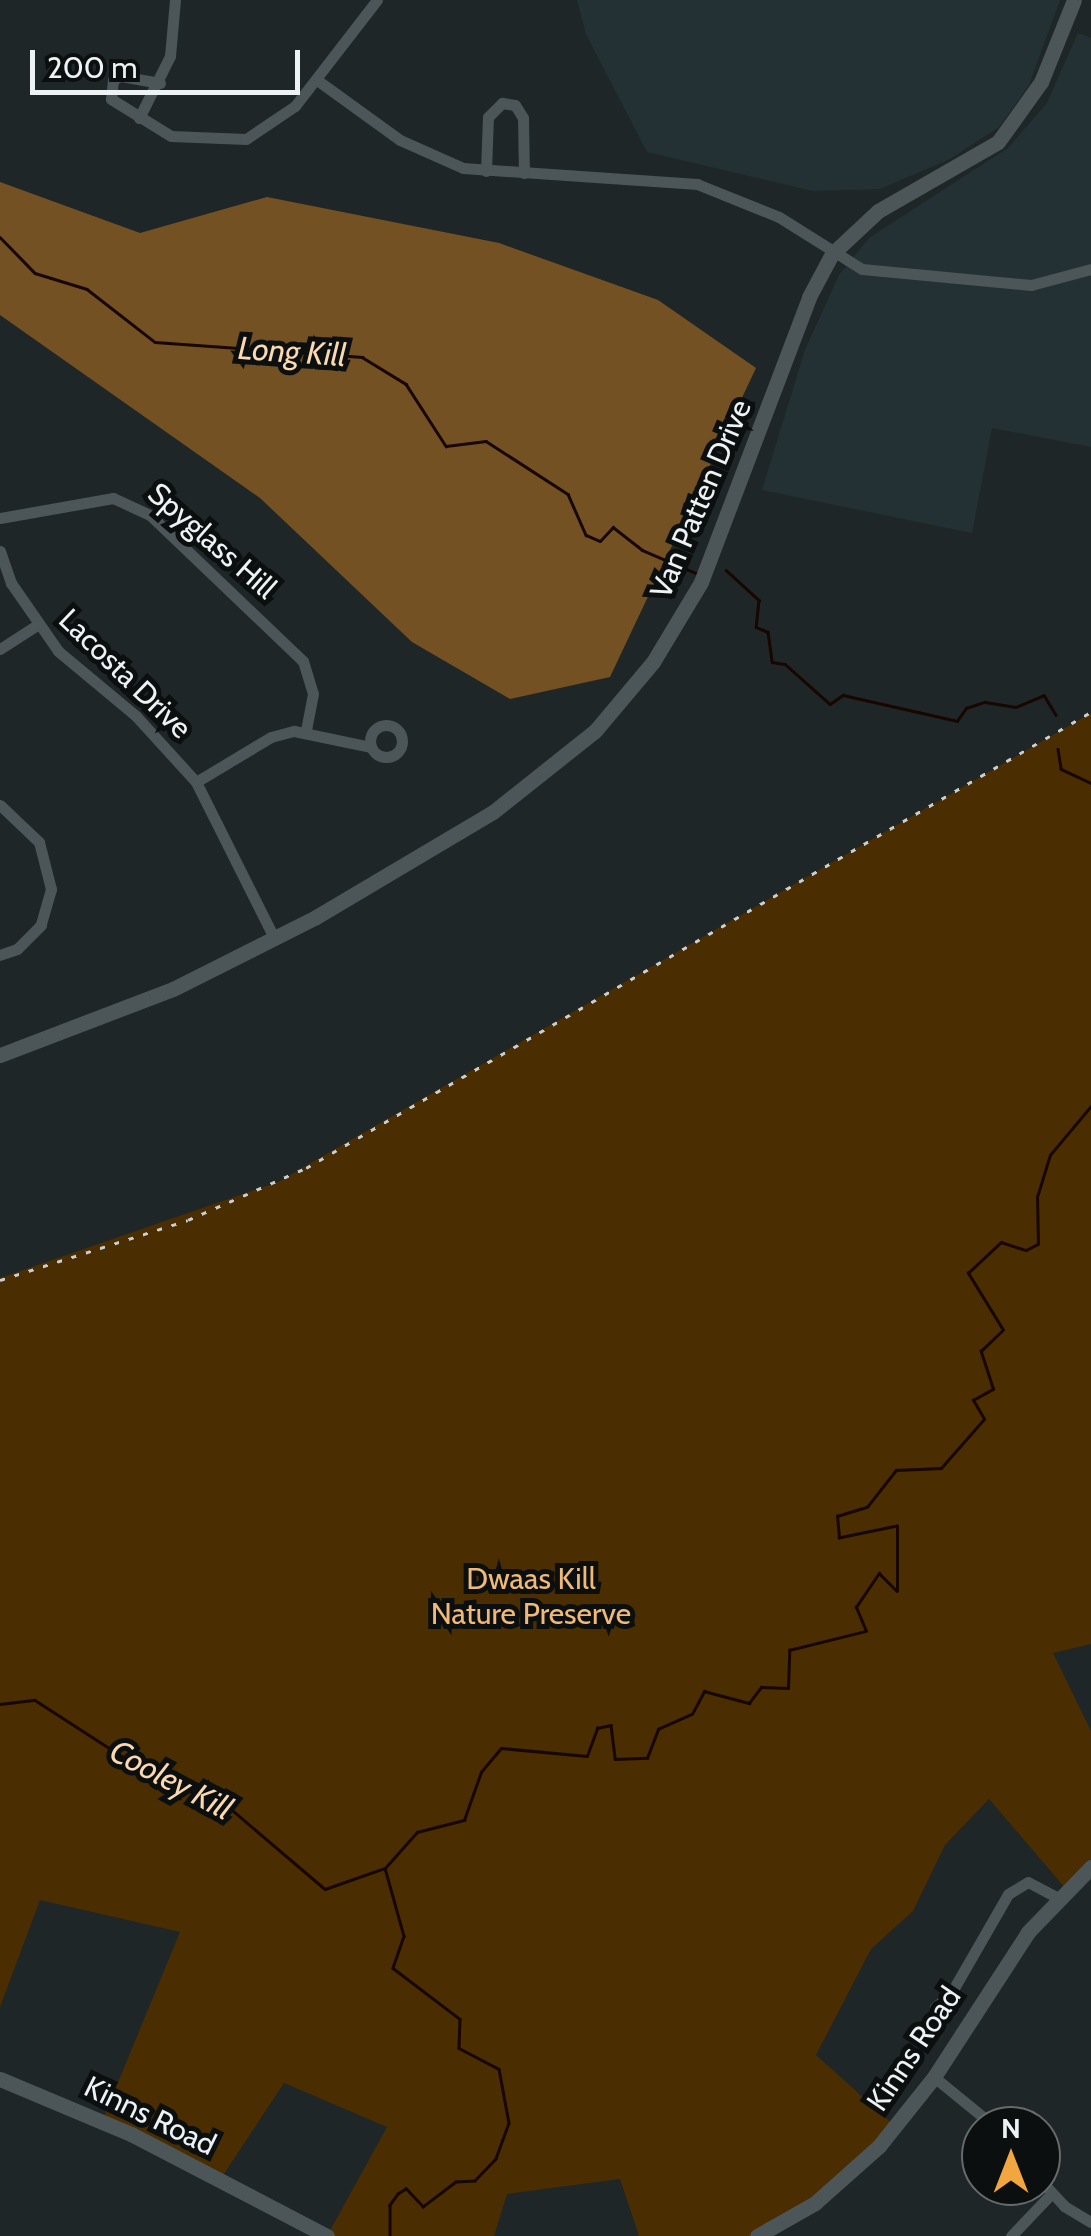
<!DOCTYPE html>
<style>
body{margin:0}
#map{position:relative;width:1091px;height:2236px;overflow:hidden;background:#1f2628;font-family:Cabin,sans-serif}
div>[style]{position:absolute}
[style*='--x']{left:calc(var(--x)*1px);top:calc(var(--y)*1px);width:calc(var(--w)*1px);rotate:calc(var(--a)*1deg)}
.built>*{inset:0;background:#233135}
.green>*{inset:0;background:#4a2d00}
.forest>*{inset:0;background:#745123}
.stream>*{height:2.5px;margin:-1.25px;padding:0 1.25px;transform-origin:1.25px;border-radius:1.25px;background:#180700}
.street>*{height:11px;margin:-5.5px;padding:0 5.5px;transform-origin:5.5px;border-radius:5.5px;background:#4c5557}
.street>.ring{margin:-5.5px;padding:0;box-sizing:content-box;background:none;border:11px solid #4c5557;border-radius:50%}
.secondary>*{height:15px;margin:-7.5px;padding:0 7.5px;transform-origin:7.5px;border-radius:7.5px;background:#4c5557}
.rail>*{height:2.5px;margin-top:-1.25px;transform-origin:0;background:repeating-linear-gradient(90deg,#c9cfd1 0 5px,transparent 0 15px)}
span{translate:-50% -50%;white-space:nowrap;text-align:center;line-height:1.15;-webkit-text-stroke:10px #0c0f10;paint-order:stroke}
.street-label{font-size:30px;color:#edf2f4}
.park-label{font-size:30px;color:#f1b975}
.water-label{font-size:32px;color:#fad8b0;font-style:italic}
.north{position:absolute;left:961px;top:2106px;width:100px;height:100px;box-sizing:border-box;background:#0c0f10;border:2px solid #666a6b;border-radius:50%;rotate:0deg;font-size:28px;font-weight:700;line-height:40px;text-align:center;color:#edf2f4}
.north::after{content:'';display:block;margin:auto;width:35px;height:45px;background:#f1a63f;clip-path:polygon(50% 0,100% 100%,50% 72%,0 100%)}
.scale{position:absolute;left:30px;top:50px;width:270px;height:45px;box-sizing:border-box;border:5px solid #edf2f4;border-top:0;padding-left:12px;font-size:30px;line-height:35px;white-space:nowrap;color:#edf2f4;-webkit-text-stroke:8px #0c0f10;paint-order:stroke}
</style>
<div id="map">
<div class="built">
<i style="clip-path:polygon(577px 0,1060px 0,1029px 85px,999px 127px,950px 159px,880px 189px,813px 191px,647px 152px,586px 34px)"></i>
<i style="clip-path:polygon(1078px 33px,1091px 38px,1091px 447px,992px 428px,972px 533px,762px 490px,805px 350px,839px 275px,869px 238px,1008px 148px,1047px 103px)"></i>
</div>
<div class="green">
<i style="clip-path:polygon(1091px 713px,1091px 1644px,1053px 1653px,1091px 1731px,1091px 1867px,1066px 1889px,989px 1799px,945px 1845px,913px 1911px,871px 1949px,816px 2055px,896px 2127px,815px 2203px,753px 2236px,639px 2236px,620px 2179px,507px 2194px,494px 2236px,327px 2236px,387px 2127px,284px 2083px,220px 2180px,102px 2121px,180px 1932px,40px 1900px,0 2007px,0 1278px,278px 1182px)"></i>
</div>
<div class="forest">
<i style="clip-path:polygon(0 182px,140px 233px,267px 197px,499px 243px,658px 300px,756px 368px,610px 677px,510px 699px,412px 642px,260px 498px,0 315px)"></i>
</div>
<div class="stream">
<i style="--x:0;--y:237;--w:50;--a:45.8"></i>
<i style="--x:35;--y:273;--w:54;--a:17.1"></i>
<i style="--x:87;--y:289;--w:86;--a:37.9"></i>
<i style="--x:155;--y:342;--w:208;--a:4.1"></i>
<i style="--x:362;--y:357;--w:52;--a:31.5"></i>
<i style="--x:406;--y:384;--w:74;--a:57.2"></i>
<i style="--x:446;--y:446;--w:40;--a:-7.1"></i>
<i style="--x:486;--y:441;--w:98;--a:32.9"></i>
<i style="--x:568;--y:494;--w:45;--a:66.3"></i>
<i style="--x:586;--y:535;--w:15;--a:23"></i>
<i style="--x:600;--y:541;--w:19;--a:-47"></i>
<i style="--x:613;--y:527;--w:37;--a:38"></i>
<i style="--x:642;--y:550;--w:59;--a:23.1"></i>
<i style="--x:726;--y:570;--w:45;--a:42.3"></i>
<i style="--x:759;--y:600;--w:27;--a:96"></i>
<i style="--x:756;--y:627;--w:13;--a:23"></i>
<i style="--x:768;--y:632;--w:30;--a:82"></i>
<i style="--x:772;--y:662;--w:13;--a:9"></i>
<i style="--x:785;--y:664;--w:60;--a:41.6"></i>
<i style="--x:830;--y:704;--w:16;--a:-35"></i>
<i style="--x:843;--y:695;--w:117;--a:12.8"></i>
<i style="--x:957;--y:721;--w:16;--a:-55"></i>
<i style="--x:966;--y:708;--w:20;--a:-18"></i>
<i style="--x:985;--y:702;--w:31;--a:9"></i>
<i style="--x:1016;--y:707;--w:30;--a:-23"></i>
<i style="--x:1044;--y:695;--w:23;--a:59"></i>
<i style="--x:1058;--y:749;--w:20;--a:81"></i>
<i style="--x:1061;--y:769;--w:33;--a:25"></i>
<i style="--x:0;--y:1704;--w:35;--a:-7"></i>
<i style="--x:35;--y:1700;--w:129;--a:32.9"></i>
<i style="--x:143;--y:1770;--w:96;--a:23.9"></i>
<i style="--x:231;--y:1809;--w:123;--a:40.4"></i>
<i style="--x:325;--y:1889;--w:64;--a:-19.3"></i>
<i style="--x:385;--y:1868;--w:48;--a:-48.4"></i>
<i style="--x:417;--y:1832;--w:49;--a:-14.3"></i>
<i style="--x:464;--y:1820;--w:51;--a:-70.5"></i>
<i style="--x:481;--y:1772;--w:31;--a:-50"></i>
<i style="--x:501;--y:1748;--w:86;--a:5.3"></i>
<i style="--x:587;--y:1756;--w:30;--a:-70"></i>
<i style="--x:597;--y:1728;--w:14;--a:-12"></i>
<i style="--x:611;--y:1725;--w:34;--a:83"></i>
<i style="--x:615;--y:1759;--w:32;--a:-2"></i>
<i style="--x:647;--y:1758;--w:31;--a:-69"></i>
<i style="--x:658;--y:1729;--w:37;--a:-24"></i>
<i style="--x:692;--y:1714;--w:26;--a:-62"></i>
<i style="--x:704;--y:1691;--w:47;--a:14.9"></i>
<i style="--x:749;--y:1703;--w:20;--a:-53"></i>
<i style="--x:761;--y:1687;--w:27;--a:2"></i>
<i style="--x:788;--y:1688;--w:38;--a:-88"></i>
<i style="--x:789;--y:1650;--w:79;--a:-13.9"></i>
<i style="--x:866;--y:1631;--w:26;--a:-113"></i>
<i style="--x:856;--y:1607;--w:41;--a:-55.9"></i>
<i style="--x:879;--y:1573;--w:25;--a:45"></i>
<i style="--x:897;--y:1591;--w:65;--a:-90"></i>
<i style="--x:897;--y:1526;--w:59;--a:168.3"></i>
<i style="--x:839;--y:1538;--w:22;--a:-95"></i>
<i style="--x:837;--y:1516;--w:31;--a:-17"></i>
<i style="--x:867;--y:1507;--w:47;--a:-51.9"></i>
<i style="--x:896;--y:1470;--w:45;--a:-2.5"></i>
<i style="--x:941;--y:1468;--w:65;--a:-48.7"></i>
<i style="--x:984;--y:1419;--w:22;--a:-120"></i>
<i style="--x:973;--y:1400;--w:23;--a:-29"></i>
<i style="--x:993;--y:1389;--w:40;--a:-108"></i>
<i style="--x:981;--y:1351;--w:30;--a:-44"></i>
<i style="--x:1003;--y:1330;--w:67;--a:-121.6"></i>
<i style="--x:968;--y:1273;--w:45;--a:-43.2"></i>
<i style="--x:1001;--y:1242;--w:26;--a:18"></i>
<i style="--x:1026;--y:1250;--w:13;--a:-27"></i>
<i style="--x:1038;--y:1244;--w:47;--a:-91.2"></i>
<i style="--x:1037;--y:1197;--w:44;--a:-72.8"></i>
<i style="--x:1050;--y:1155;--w:64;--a:-50.1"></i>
<i style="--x:385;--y:1868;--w:71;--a:74.4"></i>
<i style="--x:404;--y:1936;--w:34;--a:109"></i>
<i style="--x:393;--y:1968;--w:84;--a:37.3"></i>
<i style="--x:460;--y:2019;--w:29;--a:92"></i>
<i style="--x:459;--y:2048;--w:45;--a:27.7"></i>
<i style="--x:499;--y:2069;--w:55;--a:79.5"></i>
<i style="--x:509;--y:2123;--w:38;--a:110"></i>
<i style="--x:496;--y:2159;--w:30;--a:134"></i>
<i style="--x:475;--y:2181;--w:19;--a:177"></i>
<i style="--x:456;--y:2182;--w:41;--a:142.9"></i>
<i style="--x:423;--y:2207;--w:25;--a:-133"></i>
<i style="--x:406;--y:2189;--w:9;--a:148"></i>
<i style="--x:398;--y:2194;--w:14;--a:126"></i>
<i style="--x:390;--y:2205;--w:31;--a:90"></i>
</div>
<div class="street">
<i style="--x:317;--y:80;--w:102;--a:35.9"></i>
<i style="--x:400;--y:140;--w:69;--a:24"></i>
<i style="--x:463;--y:168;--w:235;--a:3.9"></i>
<i style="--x:697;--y:184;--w:88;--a:21.9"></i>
<i style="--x:779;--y:217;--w:98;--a:32.1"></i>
<i style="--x:862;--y:269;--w:170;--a:5.4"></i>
<i style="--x:1031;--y:285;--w:62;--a:-14.9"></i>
<i style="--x:160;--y:83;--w:41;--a:-170.1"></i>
<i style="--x:120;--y:76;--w:8;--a:150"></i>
<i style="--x:113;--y:80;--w:19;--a:96"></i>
<i style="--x:111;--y:99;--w:70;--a:31.7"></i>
<i style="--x:171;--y:136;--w:75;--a:2.3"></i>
<i style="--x:246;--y:139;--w:59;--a:-34"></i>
<i style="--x:295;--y:106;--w:134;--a:-52.3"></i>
<i style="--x:139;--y:118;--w:69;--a:-63.4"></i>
<i style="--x:170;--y:56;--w:56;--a:-84.9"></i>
<i style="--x:486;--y:171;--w:54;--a:-87.9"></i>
<i style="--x:488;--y:117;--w:20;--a:-45"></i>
<i style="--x:502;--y:103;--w:13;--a:9"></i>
<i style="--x:515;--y:105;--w:15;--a:58"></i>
<i style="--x:523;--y:118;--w:55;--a:89"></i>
<i style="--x:0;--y:518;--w:115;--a:-10"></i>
<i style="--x:113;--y:498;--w:41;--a:24.7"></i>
<i style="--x:150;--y:515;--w:211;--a:43.7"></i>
<i style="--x:303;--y:661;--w:34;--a:73"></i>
<i style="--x:313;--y:694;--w:37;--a:101"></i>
<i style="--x:0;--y:551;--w:34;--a:71"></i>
<i style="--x:11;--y:583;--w:83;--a:55.3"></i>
<i style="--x:58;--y:651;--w:102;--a:39.8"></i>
<i style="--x:136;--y:716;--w:89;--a:47.7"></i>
<i style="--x:196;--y:782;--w:174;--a:63.4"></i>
<i style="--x:0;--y:649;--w:44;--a:-33"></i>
<i class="ring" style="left:370px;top:725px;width:21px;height:21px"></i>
<i style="--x:196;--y:782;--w:87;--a:-31"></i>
<i style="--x:271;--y:737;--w:24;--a:-15"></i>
<i style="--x:294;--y:731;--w:79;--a:11.7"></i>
<i style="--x:0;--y:805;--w:54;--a:43.5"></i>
<i style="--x:39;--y:842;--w:49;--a:75.7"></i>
<i style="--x:51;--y:889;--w:37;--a:106"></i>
<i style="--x:41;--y:925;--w:34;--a:135"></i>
<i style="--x:17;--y:949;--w:18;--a:161"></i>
<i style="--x:935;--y:2007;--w:19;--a:-39"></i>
<i style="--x:950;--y:1995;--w:116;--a:-60.1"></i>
<i style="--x:1008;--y:1894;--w:23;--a:-31"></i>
<i style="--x:1028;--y:1882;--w:34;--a:28"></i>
<i style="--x:934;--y:2077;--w:77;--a:39.2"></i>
<i style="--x:1041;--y:2181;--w:34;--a:47"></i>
<i style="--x:1064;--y:2206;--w:31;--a:31"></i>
<i style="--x:1011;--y:2236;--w:58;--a:-46.4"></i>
</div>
<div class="secondary">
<i style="--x:0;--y:1055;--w:185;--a:-20.9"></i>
<i style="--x:173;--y:989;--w:160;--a:-26.7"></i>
<i style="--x:316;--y:917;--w:206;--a:-30.7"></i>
<i style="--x:493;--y:812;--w:130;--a:-38.5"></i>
<i style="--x:595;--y:731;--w:90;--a:-50"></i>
<i style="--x:653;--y:662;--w:93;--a:-59"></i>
<i style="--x:701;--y:582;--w:305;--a:-69.2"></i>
<i style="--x:809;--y:297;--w:49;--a:-61.9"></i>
<i style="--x:832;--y:254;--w:63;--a:-43.1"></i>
<i style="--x:878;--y:211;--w:138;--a:-29.9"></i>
<i style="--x:998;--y:142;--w:74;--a:-54.4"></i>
<i style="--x:1041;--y:82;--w:88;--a:-68.1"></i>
<i style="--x:0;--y:2079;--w:142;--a:22.8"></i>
<i style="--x:131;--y:2134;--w:221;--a:27.5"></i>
<i style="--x:757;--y:2236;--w:67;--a:-29.6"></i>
<i style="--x:815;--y:2203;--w:86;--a:-41.7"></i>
<i style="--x:879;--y:2146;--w:88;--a:-51.4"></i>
<i style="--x:934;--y:2077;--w:173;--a:-57"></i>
<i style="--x:1028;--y:1932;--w:91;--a:-45.9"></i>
</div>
<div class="rail">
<i style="--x:0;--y:1280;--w:197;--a:-17.7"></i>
<i style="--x:188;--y:1220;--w:129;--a:-23.8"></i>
<i style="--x:306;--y:1168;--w:908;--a:-30.15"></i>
</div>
<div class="street-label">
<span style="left:701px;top:499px;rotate:-67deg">Van Patten Drive</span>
<span style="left:212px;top:541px;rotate:41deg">Spyglass Hill</span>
<span style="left:125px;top:674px;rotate:44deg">Lacosta Drive</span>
<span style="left:914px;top:2049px;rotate:-56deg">Kinns Road</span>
<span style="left:150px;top:2116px;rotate:26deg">Kinns Road</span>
</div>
<div class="park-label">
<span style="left:531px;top:1596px">Dwaas Kill<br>Nature Preserve</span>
</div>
<div class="water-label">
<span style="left:292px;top:352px;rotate:4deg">Long Kill</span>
<span style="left:171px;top:1780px;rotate:28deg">Cooley Kill</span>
</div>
<div class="north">N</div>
<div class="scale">200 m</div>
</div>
